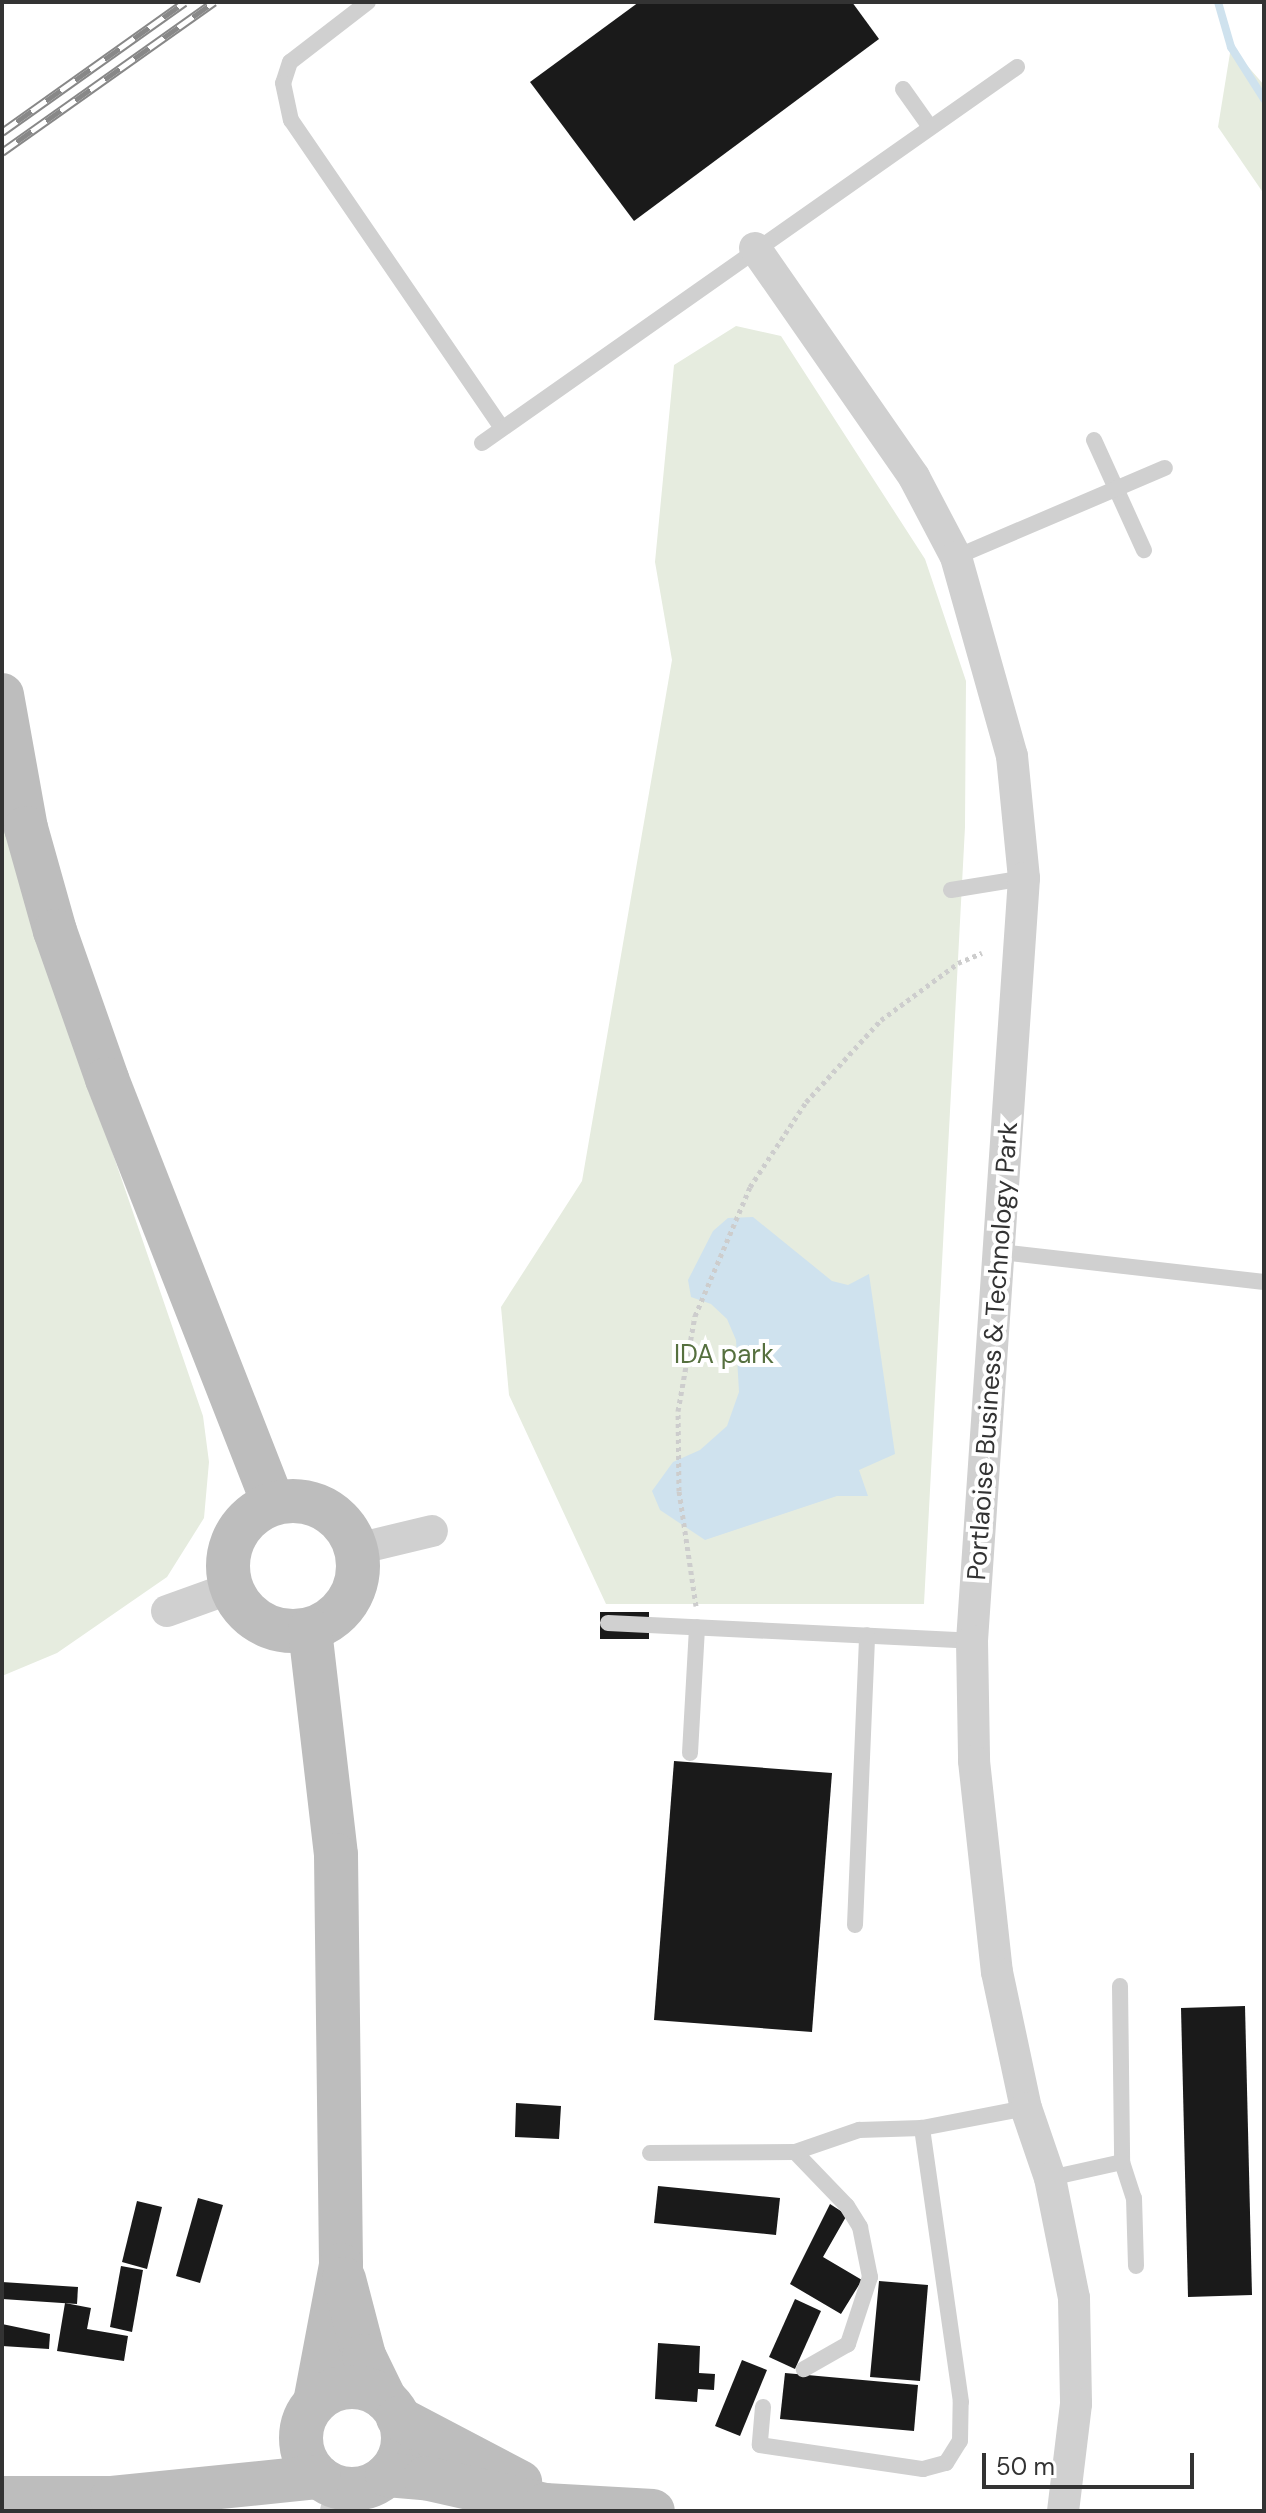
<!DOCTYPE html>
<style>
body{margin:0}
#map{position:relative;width:1266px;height:2513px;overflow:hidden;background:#fff;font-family:"DM Sans",sans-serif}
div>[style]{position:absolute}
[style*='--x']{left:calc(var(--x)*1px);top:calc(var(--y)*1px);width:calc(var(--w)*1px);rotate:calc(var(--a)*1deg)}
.green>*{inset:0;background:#e6ecdf}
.water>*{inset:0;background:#cfe2ee}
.stream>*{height:8px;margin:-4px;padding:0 4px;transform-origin:4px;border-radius:4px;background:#cfe2ee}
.building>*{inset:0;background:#1a1a1a}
.path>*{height:5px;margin-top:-2.5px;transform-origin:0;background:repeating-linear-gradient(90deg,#cdcdcd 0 4px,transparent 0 8px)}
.lane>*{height:16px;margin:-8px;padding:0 8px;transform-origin:8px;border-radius:8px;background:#d0d0d0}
.street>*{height:32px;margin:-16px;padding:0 16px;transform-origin:16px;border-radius:16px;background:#d0d0d0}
.secondary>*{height:44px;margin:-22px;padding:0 22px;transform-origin:22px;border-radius:22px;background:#bdbdbd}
.secondary>.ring{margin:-22px;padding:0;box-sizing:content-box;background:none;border:44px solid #bdbdbd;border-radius:50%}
.rail>*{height:9px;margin-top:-4.5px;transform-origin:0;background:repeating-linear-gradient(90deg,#fff 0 18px,#888 0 36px);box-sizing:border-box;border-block:2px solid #888}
span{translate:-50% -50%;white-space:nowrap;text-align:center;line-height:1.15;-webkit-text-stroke:8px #fff;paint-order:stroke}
.street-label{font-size:26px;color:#333}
.park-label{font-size:26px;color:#56703f}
.frame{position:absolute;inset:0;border:4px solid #333;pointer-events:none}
.scale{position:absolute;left:982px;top:2453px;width:212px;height:36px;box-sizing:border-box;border:4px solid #333;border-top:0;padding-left:10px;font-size:24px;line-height:28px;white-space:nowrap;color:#333;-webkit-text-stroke:6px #fff;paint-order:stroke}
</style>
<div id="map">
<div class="green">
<i style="clip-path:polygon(1231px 47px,1264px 85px,1264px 194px,1218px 127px)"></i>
<i style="clip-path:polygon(736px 326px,781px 336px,925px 559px,966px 681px,965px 827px,924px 1604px,606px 1604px,509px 1395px,501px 1307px,582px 1181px,672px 660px,655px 562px,674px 365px)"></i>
<i style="clip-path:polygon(2px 807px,59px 997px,203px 1416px,209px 1462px,204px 1518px,167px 1577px,57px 1653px,2px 1676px)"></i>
</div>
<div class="water">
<i style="clip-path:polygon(753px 1217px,832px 1281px,848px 1285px,869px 1274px,895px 1454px,859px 1470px,868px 1496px,837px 1496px,705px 1540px,660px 1510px,652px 1491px,673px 1462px,700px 1450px,727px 1426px,739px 1392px,736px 1340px,727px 1319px,711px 1304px,691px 1297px,688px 1280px,713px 1231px,728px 1218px)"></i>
</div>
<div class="stream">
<i style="--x:1218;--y:2;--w:47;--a:73.9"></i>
<i style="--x:1231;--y:47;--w:62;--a:57.6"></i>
</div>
<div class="building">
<i style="clip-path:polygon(639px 2px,852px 2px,879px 39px,634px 221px,530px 82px)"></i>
<i style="clip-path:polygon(600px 1612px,649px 1612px,649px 1639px,600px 1639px)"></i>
<i style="clip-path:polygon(674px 1761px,832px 1773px,812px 2032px,654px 2020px)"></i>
<i style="clip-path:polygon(1245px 2006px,1252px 2295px,1188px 2297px,1181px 2008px)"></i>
<i style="clip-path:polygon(516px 2103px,561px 2106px,559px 2139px,515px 2137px)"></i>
<i style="clip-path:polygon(658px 2186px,780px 2198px,776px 2235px,654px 2223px)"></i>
<i style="clip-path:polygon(198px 2198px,223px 2205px,200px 2283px,176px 2276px)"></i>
<i style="clip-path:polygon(137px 2201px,162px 2207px,147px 2269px,122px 2262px)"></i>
<i style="clip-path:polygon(830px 2204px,847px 2215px,823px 2257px,862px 2280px,841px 2314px,790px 2284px)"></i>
<i style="clip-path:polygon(121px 2266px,143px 2270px,132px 2332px,110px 2327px)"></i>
<i style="clip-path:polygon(879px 2281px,928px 2285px,920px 2381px,870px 2377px)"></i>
<i style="clip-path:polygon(2px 2282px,78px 2287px,77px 2304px,2px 2299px)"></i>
<i style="clip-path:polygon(795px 2299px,821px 2311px,795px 2369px,769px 2357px)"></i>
<i style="clip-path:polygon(65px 2303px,91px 2308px,87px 2329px,128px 2336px,124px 2361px,57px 2351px)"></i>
<i style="clip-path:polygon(2px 2324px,50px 2334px,49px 2349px,2px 2346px)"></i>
<i style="clip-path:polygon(658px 2343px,700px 2346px,699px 2373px,715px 2374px,714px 2390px,698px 2389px,697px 2402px,655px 2399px)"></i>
<i style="clip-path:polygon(742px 2360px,767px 2370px,740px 2436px,715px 2426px)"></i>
<i style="clip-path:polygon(785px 2373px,918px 2385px,914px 2431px,780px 2419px)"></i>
</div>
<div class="path">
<i style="--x:696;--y:1606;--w:116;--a:-98.4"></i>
<i style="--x:679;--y:1491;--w:80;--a:-90.7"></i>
<i style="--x:678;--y:1411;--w:97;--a:-79.9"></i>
<i style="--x:695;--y:1316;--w:140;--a:-66.9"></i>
<i style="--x:750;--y:1187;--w:102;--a:-56.6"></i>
<i style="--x:806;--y:1102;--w:111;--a:-47.6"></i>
<i style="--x:881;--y:1020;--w:96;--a:-36.5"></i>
<i style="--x:958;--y:963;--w:26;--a:-23"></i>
</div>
<div class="lane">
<i style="--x:368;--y:2;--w:98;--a:142.4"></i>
<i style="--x:290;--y:62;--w:22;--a:108"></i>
<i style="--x:283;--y:83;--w:38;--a:78"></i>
<i style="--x:291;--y:120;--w:373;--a:55.6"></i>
<i style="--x:903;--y:89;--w:47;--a:54.6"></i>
<i style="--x:1094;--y:440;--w:121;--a:65.6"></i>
<i style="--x:482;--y:443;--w:654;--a:-35.1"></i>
<i style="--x:956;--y:557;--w:227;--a:-23.1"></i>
<i style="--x:951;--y:890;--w:74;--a:-9.3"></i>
<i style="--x:1001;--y:1252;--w:265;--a:6.5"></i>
<i style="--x:608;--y:1623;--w:364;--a:2.8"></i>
<i style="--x:690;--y:1753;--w:126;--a:-86.8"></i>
<i style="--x:855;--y:1925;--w:290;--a:-87.6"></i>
<i style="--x:1120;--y:1986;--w:176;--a:89.3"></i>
<i style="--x:1122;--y:2162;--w:38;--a:72"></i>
<i style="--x:1134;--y:2198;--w:68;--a:88.3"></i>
<i style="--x:795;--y:2152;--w:75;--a:46.1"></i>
<i style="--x:847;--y:2206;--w:25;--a:58"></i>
<i style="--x:860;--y:2227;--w:51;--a:78.7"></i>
<i style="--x:870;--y:2277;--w:71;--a:108.2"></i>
<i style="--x:848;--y:2344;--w:51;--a:150.4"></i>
<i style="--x:650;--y:2153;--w:145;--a:-0.4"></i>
<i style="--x:795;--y:2152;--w:68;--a:-19"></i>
<i style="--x:859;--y:2130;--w:63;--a:-1.8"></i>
<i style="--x:1050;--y:2178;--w:74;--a:-12.5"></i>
<i style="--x:763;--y:2407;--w:38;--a:95"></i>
<i style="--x:760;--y:2445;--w:165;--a:8.4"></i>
<i style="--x:923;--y:2469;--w:24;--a:-15"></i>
<i style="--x:946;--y:2463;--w:26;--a:-58"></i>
<i style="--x:960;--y:2441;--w:39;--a:-89"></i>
<i style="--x:961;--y:2402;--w:277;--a:-98.1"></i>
<i style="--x:922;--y:2128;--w:106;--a:-10.9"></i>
</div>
<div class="street">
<i style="--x:755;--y:248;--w:279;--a:55.2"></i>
<i style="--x:914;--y:477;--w:90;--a:62.3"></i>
<i style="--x:956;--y:557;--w:207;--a:74.3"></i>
<i style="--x:1012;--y:756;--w:123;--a:84.4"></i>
<i style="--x:1024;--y:878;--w:765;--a:93.9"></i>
<i style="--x:972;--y:1641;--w:120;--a:89"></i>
<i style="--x:974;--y:1761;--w:212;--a:83.8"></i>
<i style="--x:997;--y:1972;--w:139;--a:78"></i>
<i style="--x:1026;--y:2108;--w:74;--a:71.1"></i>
<i style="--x:1050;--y:2178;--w:122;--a:78.7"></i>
<i style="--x:1074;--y:2298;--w:106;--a:88.9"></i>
<i style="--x:1076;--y:2404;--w:108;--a:96.9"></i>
<i style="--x:357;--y:1549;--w:77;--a:-13.5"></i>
<i style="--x:167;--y:1611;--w:68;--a:-19.8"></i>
<i style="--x:336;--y:2511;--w:24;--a:-71"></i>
</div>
<div class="secondary">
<i style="--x:2;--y:695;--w:135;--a:79.8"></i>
<i style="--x:26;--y:828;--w:107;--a:74.3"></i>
<i style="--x:55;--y:931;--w:157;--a:70.6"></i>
<i style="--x:107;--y:1079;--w:454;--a:68.6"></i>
<i class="ring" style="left:228px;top:1501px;width:86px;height:86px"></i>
<i style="--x:310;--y:1630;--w:226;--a:83.4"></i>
<i style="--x:336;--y:1855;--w:410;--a:89.3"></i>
<i style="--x:341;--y:2265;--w:140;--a:100.7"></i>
<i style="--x:344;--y:2279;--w:80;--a:75.4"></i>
<i style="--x:364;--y:2356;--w:48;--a:64"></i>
<i class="ring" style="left:301px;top:2387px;width:58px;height:58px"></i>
<i style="--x:398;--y:2418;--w:138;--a:27.7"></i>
<i style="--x:387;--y:2475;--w:38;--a:5"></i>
<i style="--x:425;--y:2478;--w:123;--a:12.7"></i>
<i style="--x:545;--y:2505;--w:108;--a:3.2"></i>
<i style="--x:2;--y:2498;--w:110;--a:0"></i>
<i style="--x:112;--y:2498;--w:208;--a:-5.8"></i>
</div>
<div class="rail">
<i style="--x:2;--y:132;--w:224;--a:-35.4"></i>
<i style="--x:2;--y:152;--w:260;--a:-35.3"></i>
</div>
<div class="street-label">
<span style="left:993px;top:1351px;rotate:-86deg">Portlaoise Business &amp; Technology Park</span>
</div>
<div class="park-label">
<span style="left:724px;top:1355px">IDA park</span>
</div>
<div class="frame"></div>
<div class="scale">50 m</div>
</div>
